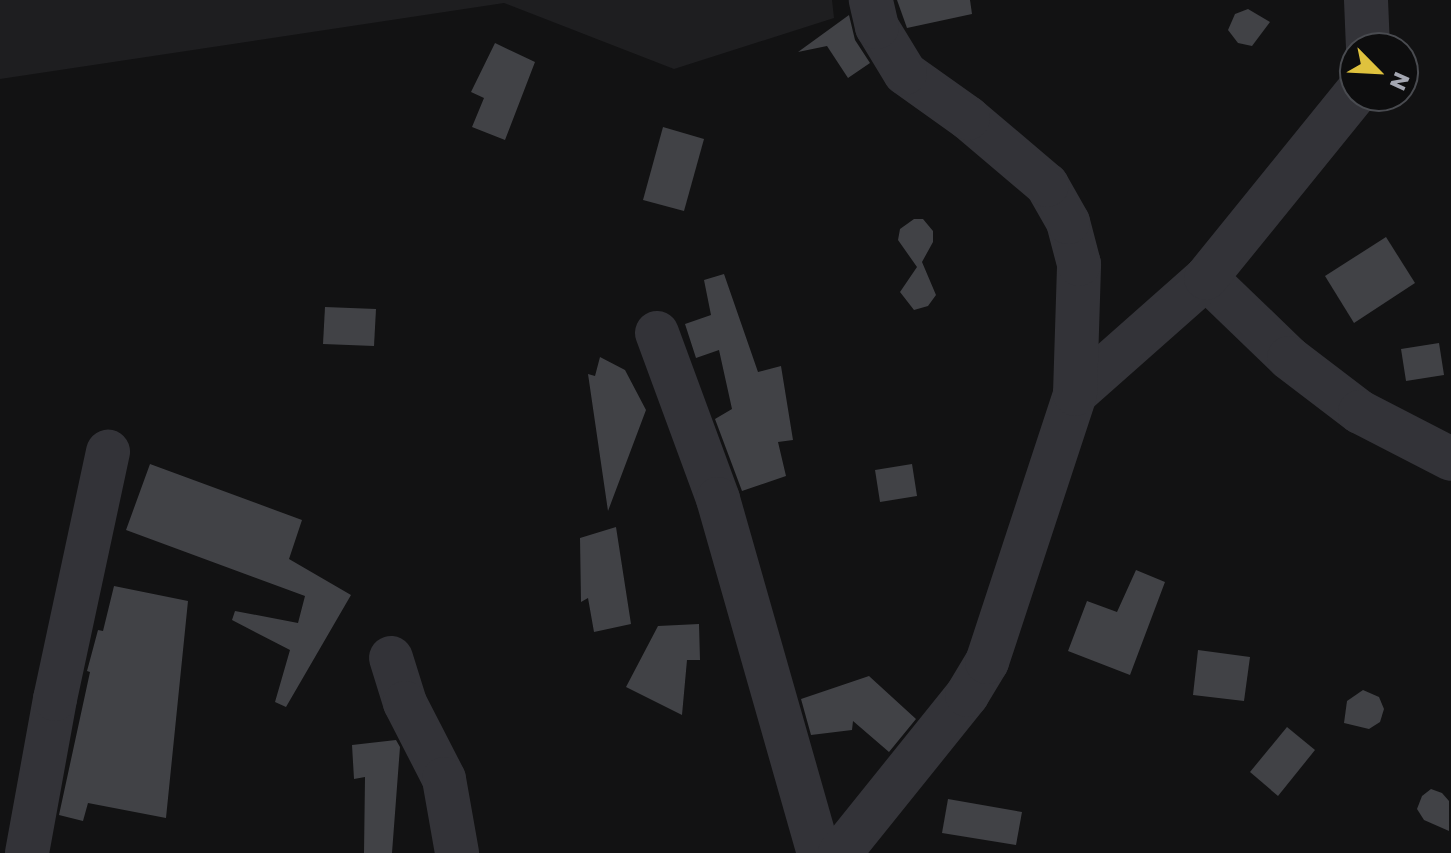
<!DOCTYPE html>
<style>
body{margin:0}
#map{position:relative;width:1451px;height:853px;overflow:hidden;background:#121213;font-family:Poppins,sans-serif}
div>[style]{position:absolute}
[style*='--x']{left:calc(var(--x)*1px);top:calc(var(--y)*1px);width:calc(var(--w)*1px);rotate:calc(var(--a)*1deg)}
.built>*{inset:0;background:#1e1e20}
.building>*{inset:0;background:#414246}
.minor>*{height:44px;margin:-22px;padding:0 22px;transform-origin:22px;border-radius:22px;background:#333338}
span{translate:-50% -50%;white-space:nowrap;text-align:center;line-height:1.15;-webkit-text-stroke:7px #0d0d0e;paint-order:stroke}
.north{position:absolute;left:1339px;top:32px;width:80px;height:80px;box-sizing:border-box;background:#0d0d0e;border:2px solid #494b50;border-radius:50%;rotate:114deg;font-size:22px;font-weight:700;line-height:32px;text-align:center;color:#a4a7b2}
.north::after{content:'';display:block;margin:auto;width:28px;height:36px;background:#dfc23e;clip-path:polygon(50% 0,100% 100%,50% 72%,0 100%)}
</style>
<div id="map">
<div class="built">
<i style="clip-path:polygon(0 0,832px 0,834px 18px,674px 69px,504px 3px,0 79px)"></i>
</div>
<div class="building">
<i style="clip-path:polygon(897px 0,970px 0,972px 14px,907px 28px)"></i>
<i style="clip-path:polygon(1248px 9px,1270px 22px,1252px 46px,1238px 43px,1228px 30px,1235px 14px)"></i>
<i style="clip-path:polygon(849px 15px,855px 40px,870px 63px,848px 78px,827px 46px,798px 52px)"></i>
<i style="clip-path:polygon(495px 43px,535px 62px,505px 140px,472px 127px,484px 98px,471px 92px)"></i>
<i style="clip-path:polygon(663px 127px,704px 139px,684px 211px,643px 200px)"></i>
<i style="clip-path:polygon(914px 219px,923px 219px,933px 231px,933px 242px,922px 262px,936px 295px,928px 306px,914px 310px,900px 292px,917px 267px,898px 240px,900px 229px)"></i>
<i style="clip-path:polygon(1386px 237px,1415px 283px,1354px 323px,1325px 276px)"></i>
<i style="clip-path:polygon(724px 274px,758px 372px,781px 366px,793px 440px,778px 442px,786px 476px,742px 491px,715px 419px,732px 409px,719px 350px,696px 358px,685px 324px,711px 315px,704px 280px)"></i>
<i style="clip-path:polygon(325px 307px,376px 309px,374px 346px,323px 344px)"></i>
<i style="clip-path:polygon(1439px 343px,1444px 375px,1406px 381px,1401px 349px)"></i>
<i style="clip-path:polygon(600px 357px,625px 370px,646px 410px,608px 511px,588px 374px,595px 376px)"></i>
<i style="clip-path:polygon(150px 464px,302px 520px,289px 559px,351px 595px,286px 707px,275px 702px,290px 650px,232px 620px,235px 611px,298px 623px,305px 596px,126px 530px)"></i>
<i style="clip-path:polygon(912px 464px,917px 496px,880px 502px,875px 470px)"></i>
<i style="clip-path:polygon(616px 527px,631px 624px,594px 632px,588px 598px,581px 602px,580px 538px)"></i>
<i style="clip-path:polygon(1136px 570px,1165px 582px,1130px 675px,1068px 651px,1087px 601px,1117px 612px)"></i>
<i style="clip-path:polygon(114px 586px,188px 601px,166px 818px,88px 803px,83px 821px,59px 815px,90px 672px,87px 671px,98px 630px,103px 631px)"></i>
<i style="clip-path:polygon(699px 624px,700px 660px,687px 660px,682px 715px,626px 687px,658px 626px)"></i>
<i style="clip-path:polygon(1198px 650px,1250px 657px,1244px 701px,1193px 695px)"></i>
<i style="clip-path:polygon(869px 676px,916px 719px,889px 752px,853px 721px,852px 730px,811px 735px,801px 699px)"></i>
<i style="clip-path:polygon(1363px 690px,1379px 697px,1384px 709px,1380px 722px,1369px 729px,1344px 723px,1347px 701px)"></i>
<i style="clip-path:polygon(1287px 727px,1315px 750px,1278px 796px,1250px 772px)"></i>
<i style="clip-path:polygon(396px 740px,400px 747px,392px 853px,364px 853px,365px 777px,354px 779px,352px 745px)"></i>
<i style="clip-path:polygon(1431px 789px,1442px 793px,1449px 801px,1449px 831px,1424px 820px,1417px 809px,1422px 796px)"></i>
<i style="clip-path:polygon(948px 799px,1022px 812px,1016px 845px,942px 833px)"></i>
</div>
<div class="minor">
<i style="--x:1366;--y:0;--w:48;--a:87.6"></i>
<i style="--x:1206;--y:278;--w:115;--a:43.9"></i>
<i style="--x:1289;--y:358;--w:89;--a:37.3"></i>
<i style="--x:1360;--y:412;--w:102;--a:27.3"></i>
<i style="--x:657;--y:333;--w:177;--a:69.8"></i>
<i style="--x:718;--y:499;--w:368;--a:74.1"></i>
<i style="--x:1075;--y:394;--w:175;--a:-41.5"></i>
<i style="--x:1206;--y:278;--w:237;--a:-51"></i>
<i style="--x:391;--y:658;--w:47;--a:72.7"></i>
<i style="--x:405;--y:703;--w:85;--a:62.8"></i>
<i style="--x:444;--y:779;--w:75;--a:80"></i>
<i style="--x:27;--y:853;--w:157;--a:-79.7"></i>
<i style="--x:55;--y:699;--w:253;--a:-77.9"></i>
<i style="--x:840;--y:853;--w:203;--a:-51.2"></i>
<i style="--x:967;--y:695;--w:39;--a:-59"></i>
<i style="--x:987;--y:662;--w:282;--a:-71.8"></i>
<i style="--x:1075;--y:394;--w:130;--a:-88.2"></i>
<i style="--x:1079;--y:264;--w:43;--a:-104.7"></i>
<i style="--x:1068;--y:222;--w:43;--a:-119.6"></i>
<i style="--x:1047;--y:185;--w:104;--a:-139.7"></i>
<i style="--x:968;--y:118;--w:77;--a:-144.5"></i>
<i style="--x:905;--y:73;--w:54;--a:-121.3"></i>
<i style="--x:877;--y:27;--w:28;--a:-103"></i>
</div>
<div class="north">N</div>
</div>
